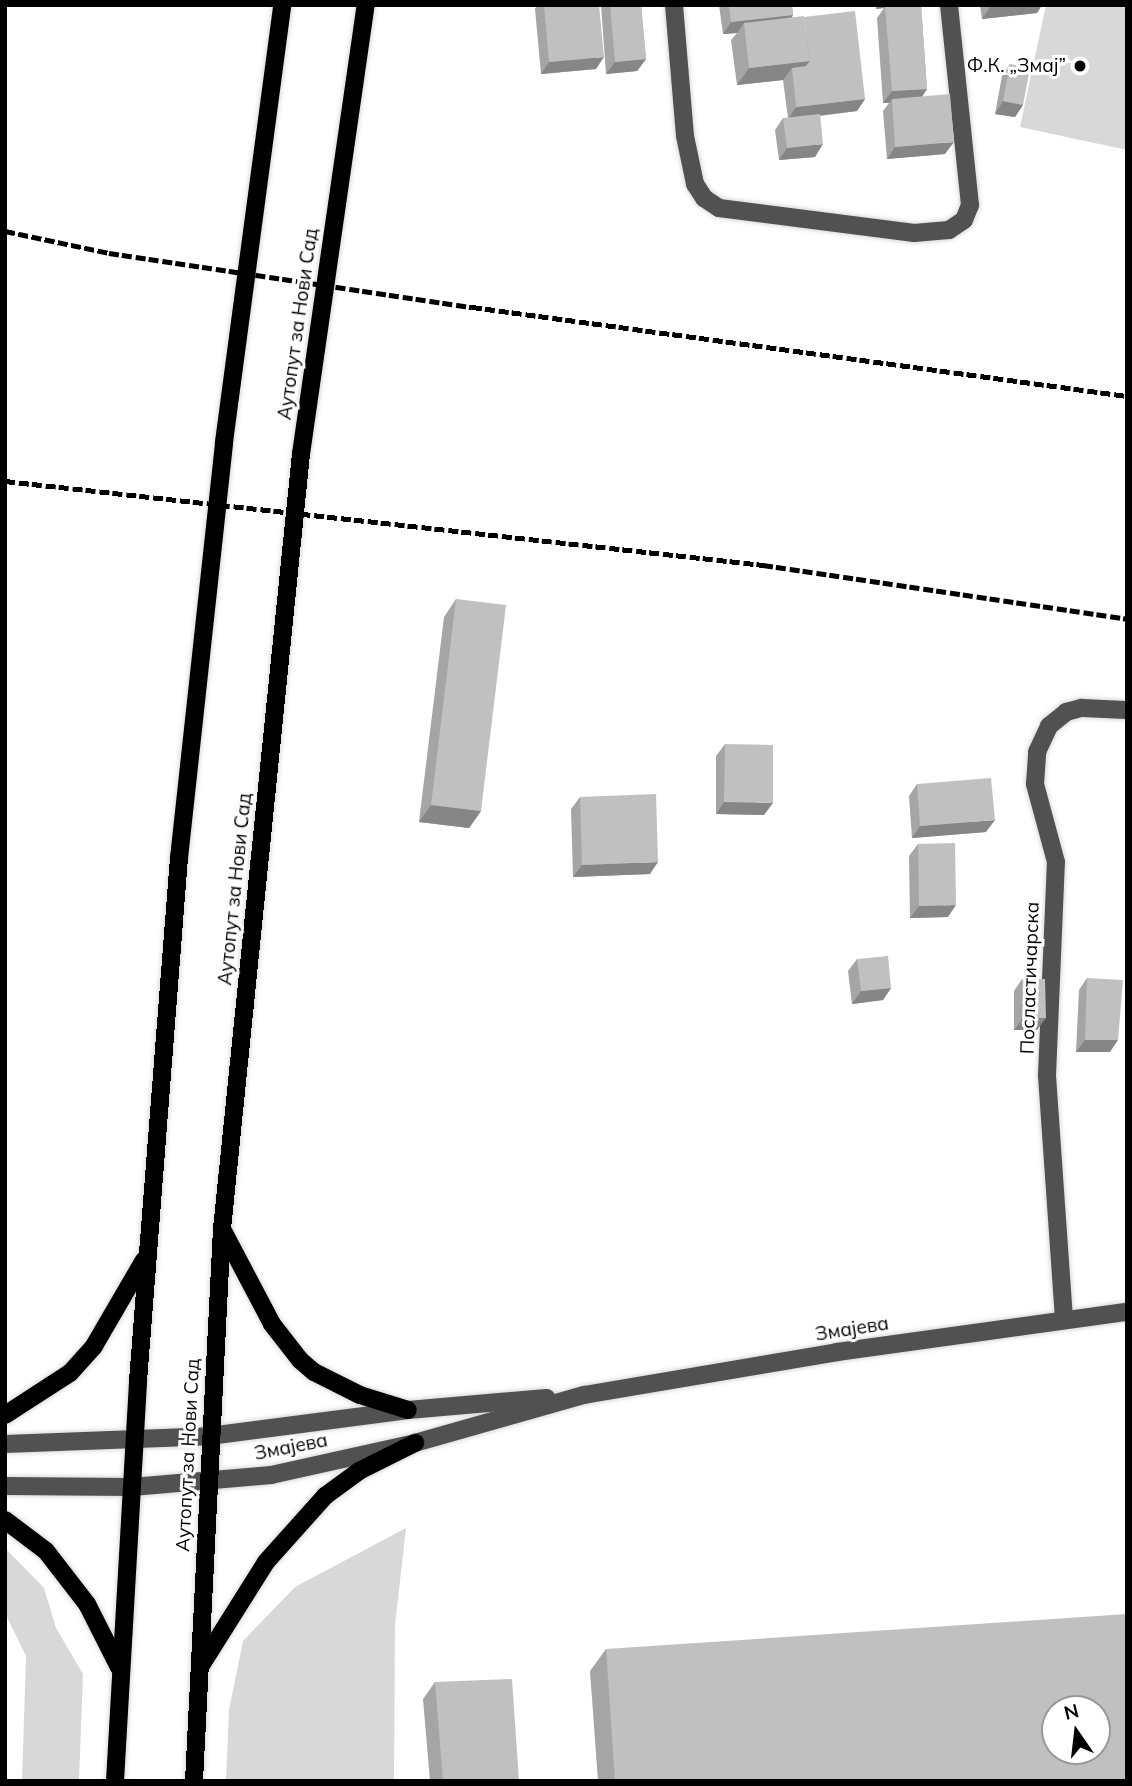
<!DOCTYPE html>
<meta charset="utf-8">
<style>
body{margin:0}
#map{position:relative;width:1132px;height:1786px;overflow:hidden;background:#fff;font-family:Mulish,sans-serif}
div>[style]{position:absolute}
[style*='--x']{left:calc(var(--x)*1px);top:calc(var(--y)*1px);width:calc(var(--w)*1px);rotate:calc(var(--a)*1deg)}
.green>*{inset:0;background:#d8d8d8}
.roads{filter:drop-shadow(0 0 2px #dbdbdb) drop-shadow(0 0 2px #dbdbdb)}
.minor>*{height:18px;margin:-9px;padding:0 9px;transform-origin:9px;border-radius:9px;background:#515151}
.major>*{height:18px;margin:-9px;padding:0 9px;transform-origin:9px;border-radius:9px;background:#000}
.rail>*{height:5px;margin-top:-2.5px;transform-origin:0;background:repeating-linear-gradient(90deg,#000 0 10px,transparent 0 13.5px)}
.wall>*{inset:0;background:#a5a5a5}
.shaded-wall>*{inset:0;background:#868686}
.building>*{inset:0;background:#c0c0c0}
.dots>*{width:19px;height:19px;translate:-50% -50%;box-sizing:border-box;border:4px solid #fff;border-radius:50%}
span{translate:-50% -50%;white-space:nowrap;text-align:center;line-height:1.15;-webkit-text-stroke:6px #fff;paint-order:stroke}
.poi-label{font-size:19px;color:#000}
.right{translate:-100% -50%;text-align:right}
.street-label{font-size:19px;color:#000}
.frame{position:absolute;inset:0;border:7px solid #000;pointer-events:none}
.north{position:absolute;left:1041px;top:1695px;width:70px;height:70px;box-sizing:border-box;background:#fff;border:2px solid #999;border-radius:50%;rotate:346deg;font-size:19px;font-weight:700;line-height:28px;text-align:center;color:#000}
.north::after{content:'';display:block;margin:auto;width:24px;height:32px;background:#000;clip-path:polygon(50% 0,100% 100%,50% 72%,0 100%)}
</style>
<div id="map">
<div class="green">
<i style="clip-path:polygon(1046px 5px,1127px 5px,1127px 150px,1020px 127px)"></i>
<i style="clip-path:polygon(406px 1528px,395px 1625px,394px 1781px,226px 1781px,229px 1710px,243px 1641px,295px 1587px)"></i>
<i style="clip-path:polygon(5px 1548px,44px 1588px,56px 1628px,83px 1674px,79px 1781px,22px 1781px,26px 1656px,5px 1613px)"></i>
</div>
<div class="roads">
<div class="minor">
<i style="--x:674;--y:5;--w:131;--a:85.2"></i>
<i style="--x:685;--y:136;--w:49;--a:78.2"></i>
<i style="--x:695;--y:184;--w:17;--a:57"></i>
<i style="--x:704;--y:198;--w:18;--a:34"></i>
<i style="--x:719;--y:208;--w:197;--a:7.3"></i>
<i style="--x:914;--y:233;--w:35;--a:-5"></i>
<i style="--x:949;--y:230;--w:18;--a:-34"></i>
<i style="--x:964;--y:220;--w:16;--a:-68"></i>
<i style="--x:970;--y:205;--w:201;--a:-96"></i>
<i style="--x:1064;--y:1319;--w:245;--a:-94"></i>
<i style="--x:1047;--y:1075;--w:213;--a:-87.6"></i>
<i style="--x:1056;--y:862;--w:81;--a:-105.1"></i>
<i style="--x:1035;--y:784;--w:32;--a:-86"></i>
<i style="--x:1037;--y:752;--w:29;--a:-65"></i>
<i style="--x:1049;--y:726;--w:22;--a:-39"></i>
<i style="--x:1066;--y:712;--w:16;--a:-15"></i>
<i style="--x:1081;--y:708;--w:46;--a:2.5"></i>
<i style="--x:5;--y:1444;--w:204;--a:-2.2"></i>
<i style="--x:209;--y:1436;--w:201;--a:-7.4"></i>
<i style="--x:408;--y:1410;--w:139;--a:-5"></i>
<i style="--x:5;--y:1486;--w:127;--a:0.5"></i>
<i style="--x:132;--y:1487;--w:140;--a:-4.9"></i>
<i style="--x:271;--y:1475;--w:148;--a:-12.5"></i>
<i style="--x:415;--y:1443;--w:176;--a:-15.9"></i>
<i style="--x:584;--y:1395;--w:257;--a:-9.6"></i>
<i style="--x:837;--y:1352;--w:293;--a:-7.9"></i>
</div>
<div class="major">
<i style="--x:222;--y:1229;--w:107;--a:62.2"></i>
<i style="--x:272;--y:1324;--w:46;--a:52.1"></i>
<i style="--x:300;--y:1360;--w:18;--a:41"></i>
<i style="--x:314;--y:1372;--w:51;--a:26.6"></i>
<i style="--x:360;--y:1395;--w:50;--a:17.4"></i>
<i style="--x:5;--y:1415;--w:77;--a:-32.9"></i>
<i style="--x:70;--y:1373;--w:36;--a:-48"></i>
<i style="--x:94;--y:1346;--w:99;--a:-59.8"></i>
<i style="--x:5;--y:1520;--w:51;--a:37.1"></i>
<i style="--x:46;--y:1551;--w:67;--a:52.3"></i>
<i style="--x:87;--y:1604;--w:71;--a:63.1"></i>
<i style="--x:200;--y:1667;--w:124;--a:-57.8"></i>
<i style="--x:266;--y:1562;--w:89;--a:-48.2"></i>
<i style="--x:325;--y:1496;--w:42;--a:-36.3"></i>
<i style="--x:359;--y:1471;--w:63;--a:-26.6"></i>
<i style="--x:115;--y:1781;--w:401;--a:-86.7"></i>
<i style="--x:138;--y:1381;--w:525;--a:-85.52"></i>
<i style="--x:179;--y:858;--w:418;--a:-83.8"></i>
<i style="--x:224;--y:442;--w:441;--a:-82.4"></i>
<i style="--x:194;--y:1781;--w:553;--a:-87.1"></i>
<i style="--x:222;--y:1229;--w:779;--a:-84.18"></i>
<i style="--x:301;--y:454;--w:454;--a:-81.8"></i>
</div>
</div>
<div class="rail">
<i style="--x:5;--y:231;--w:106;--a:11.9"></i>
<i style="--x:109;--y:253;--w:367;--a:8.5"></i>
<i style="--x:472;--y:307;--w:661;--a:7.74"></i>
<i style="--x:5;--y:481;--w:763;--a:6.32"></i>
<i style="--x:763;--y:565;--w:368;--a:8.4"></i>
</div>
<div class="wall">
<i style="clip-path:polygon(537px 5px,599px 5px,596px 69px,541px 74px,535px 9px)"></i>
<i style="clip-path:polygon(601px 5px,641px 5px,646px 59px,637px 71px,606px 74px)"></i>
<i style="clip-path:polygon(719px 5px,792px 5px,793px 15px,792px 17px,865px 99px,857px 111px,820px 116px,815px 157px,779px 160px,775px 130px,783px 118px,788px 118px,783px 80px,737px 85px,731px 40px,737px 33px,723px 34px)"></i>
<i style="clip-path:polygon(876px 5px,921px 5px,927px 89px,922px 97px,945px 154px,887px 159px,883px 111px,889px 103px,883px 103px,877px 18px,884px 8px,876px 9px)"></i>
<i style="clip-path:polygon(980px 5px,1042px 5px,1037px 13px,982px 19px)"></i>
<i style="clip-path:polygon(1010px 64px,1023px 105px,1015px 117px,995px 114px,1002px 76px)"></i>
<i style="clip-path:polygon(456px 599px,481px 811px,469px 828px,419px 822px,444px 617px)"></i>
<i style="clip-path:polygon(725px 744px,764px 815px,716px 814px,716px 756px)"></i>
<i style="clip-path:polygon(917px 784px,986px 832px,912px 838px,909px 796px)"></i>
<i style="clip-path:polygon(580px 797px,650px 874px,573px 877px,571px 809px)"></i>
<i style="clip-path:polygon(918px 844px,948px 917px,910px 918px,909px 856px)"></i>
<i style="clip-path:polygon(857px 959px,891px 988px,883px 1000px,852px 1004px,848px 971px)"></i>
<i style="clip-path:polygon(1087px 978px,1110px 1052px,1076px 1052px,1079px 990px)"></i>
<i style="clip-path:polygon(1022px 979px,1037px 1030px,1014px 1030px,1014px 991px)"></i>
<i style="clip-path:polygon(606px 1649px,1127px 1781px,598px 1781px,590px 1671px)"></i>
<i style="clip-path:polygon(435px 1682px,519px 1781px,430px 1781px,423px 1699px)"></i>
</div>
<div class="shaded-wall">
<i style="clip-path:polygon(879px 5px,912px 5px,885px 6px,884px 8px,876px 9px)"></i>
<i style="clip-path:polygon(1006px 5px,1042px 5px,1037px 13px,982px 19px,990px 7px)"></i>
<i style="clip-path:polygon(793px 15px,785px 27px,744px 23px,737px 33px,723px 34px,731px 22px)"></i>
<i style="clip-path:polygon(604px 57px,596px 69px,541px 74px,549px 62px)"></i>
<i style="clip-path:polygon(646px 59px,637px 71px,606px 74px,615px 62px)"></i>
<i style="clip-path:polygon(810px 61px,797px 78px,792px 68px,783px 80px,737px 85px,749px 68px)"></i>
<i style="clip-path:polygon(927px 89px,919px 101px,892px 99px,889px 103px,883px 103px,892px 91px)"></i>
<i style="clip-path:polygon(865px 99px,857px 111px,788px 119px,796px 107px)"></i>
<i style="clip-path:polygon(1003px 101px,1023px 105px,1015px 117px,995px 114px)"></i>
<i style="clip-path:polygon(954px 142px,945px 154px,887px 159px,895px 147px)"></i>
<i style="clip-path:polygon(823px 144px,815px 157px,779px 160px,787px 148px)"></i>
<i style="clip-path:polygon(724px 802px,773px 803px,764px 815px,716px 814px)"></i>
<i style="clip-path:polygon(431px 805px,481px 811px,469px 828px,419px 822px)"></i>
<i style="clip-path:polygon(995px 820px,986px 832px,912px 838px,920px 826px)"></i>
<i style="clip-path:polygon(658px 862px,650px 874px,573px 877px,582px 865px)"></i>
<i style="clip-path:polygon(956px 905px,948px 917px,910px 918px,919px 906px)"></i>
<i style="clip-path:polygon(891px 988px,883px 1000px,852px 1004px,861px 991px)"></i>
<i style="clip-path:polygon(1023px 1018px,1046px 1018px,1037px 1030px,1014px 1030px)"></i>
<i style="clip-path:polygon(1085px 1040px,1118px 1040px,1110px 1052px,1076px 1052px)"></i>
</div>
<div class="building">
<i style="clip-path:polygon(544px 5px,599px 5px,604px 57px,549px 62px)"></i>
<i style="clip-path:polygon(610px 5px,641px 5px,646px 59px,615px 62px)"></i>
<i style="clip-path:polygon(729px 5px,792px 5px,793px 15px,731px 22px)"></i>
<i style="clip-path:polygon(894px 5px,921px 5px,927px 89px,892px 91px,885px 6px)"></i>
<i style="clip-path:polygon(855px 11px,865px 99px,796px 107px,792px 68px,806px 66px,810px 61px,804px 17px)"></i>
<i style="clip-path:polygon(804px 16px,810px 61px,749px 68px,744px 23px)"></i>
<i style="clip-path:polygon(1010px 64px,1030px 68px,1023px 105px,1003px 101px)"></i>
<i style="clip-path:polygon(950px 94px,954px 142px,895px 147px,892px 99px)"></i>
<i style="clip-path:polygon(820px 114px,823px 144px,787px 148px,783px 118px)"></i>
<i style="clip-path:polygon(456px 599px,506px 605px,481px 811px,431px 805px)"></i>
<i style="clip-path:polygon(725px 744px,773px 745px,773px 803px,724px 802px)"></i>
<i style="clip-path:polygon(991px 778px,995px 820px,920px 826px,917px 784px)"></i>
<i style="clip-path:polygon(656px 794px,658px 862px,582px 865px,580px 797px)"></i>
<i style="clip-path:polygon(955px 843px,956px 905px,919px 906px,918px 844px)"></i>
<i style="clip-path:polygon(888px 956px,891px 988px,861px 991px,857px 959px)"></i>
<i style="clip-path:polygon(1087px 978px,1123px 980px,1118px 1040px,1085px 1040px)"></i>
<i style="clip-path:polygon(1022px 979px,1045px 979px,1046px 1018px,1023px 1018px)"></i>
<i style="clip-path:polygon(evenodd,1127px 1614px,1127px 1781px,615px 1781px,606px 1649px,1127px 1614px,1055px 1709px,1097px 1709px,1097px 1751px,1055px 1751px,1055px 1709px)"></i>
<i style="clip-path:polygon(512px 1679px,519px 1781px,443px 1781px,435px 1682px)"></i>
<i style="clip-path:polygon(5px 1706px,7px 1739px,5px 1739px)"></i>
</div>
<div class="dots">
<i style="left:1080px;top:66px;background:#000"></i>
</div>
<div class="poi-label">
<span class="right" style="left:1066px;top:66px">Ф.К. „Змај”</span>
</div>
<div class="street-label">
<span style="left:298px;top:324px;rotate:-82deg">Аутопут за Нови Сад</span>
<span style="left:235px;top:889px;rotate:-84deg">Аутопут за Нови Сад</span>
<span style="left:1030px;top:978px;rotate:-88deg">Посластичарска</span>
<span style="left:852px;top:1329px;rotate:-9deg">Змајева</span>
<span style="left:291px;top:1447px;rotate:-11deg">Змајева</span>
<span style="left:188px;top:1455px;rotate:-87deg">Аутопут за Нови Сад</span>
</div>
<div class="frame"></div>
<div class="north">N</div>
</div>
